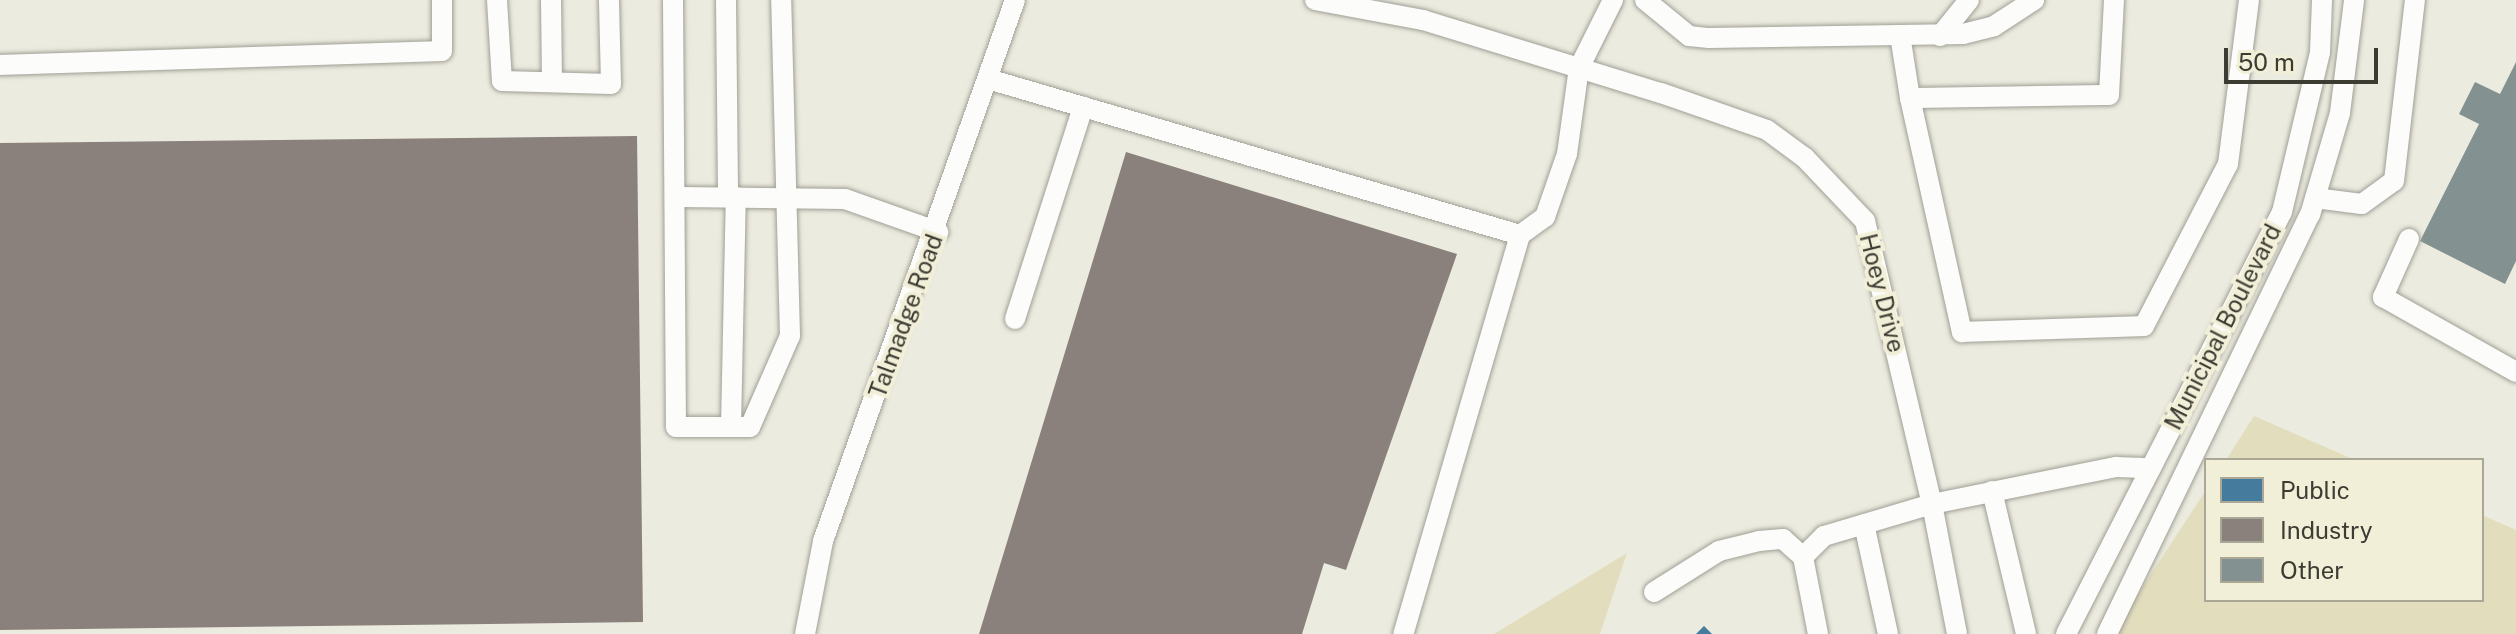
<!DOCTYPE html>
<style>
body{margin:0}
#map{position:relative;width:2516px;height:634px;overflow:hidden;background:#ecebdf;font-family:"Public Sans",sans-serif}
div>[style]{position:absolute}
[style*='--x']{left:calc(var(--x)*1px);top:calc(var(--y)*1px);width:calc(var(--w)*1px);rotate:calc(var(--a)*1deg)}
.green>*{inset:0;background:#e2ddbd}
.public>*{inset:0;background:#457b9d}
.industry>*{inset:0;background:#8a817c}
.building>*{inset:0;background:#839291}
.roads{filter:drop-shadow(0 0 2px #a09f96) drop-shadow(0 0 2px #a09f96)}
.minor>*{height:20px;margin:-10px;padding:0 10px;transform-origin:10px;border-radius:10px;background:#fcfcfa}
span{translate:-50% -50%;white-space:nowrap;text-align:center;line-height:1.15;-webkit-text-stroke:8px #f2efd9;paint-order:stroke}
.street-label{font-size:24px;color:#3d3c33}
.legend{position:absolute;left:2204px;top:458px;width:280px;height:144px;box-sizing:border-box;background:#f2efd9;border:2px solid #aaa797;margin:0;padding:10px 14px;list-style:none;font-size:24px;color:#3d3c33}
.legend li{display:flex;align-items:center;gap:16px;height:40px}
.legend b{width:40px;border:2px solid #aaa797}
.scale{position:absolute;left:2224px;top:48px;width:154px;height:36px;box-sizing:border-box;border:4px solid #3d3c33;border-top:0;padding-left:10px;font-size:24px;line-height:28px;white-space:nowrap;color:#3d3c33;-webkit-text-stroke:6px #f2efd9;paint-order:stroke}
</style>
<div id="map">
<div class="green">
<i style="clip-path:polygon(2254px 416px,2355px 460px,2226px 460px)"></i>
<i style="clip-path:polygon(2206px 490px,2206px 600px,2482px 600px,2482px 515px,2516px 530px,2516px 634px,2112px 634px)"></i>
<i style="clip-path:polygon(1627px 553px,1600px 634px,1494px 634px)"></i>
</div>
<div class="public">
<i style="clip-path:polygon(1704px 626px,1712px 634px,1696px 634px)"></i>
</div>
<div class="industry">
<i style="clip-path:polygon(637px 136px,643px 622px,0 630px,0 143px)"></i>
<i style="clip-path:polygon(1126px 152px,1457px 254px,1346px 570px,1324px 563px,1302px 634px,979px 634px)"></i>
</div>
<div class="building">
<i style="clip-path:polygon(2516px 62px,2516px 261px,2505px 284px,2420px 241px,2479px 124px,2459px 114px,2475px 82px,2500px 94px)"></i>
</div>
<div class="roads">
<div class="minor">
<i style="--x:497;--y:0;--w:81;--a:86.5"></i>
<i style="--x:502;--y:81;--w:109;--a:1.6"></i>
<i style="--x:611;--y:84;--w:84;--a:-91.4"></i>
<i style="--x:551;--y:0;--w:82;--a:89.3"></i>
<i style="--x:673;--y:0;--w:427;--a:89.6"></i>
<i style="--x:676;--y:427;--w:74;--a:0"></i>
<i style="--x:750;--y:427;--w:99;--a:-66.3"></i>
<i style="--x:790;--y:336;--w:336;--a:-91.5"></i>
<i style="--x:726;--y:0;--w:197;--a:89.4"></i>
<i style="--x:1315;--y:0;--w:110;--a:10.5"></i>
<i style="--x:1423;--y:20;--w:249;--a:17.1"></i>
<i style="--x:1661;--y:93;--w:112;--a:19.2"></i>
<i style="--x:1767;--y:130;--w:47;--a:36.4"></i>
<i style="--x:1805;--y:158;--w:87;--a:46.4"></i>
<i style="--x:1865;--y:221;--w:291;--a:76.7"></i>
<i style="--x:1932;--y:504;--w:188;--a:-11.4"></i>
<i style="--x:2116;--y:467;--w:35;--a:2"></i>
<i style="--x:1645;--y:0;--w:57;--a:39.3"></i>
<i style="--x:1689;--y:36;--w:20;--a:6"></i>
<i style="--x:1709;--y:38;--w:254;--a:-0.9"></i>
<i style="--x:1963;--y:34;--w:32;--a:-14"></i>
<i style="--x:1994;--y:26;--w:48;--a:-33"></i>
<i style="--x:1900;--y:35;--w:64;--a:81"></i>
<i style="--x:1910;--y:98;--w:199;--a:-0.9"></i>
<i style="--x:2109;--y:95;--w:95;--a:-87"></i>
<i style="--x:1940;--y:36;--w:46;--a:-51.1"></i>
<i style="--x:0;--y:65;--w:442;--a:-1.8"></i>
<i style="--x:442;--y:51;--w:51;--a:-90"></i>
<i style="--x:988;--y:79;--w:554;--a:16.34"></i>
<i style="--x:1520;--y:235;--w:416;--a:106.3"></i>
<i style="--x:1910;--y:98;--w:240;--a:77.5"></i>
<i style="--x:1962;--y:332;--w:182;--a:-1.9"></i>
<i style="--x:2144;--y:326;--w:182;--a:-62.6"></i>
<i style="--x:2228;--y:164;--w:165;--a:-82.7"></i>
<i style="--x:680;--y:197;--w:165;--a:0.7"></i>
<i style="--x:845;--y:199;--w:99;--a:19.5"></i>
<i style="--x:2315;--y:198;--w:47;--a:7.3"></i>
<i style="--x:2362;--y:204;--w:39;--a:-36"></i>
<i style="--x:2394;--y:181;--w:182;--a:-83.4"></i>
<i style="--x:1520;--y:235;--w:31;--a:-36"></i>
<i style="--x:1545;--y:217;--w:67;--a:-70.8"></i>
<i style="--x:1567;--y:154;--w:87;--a:-82.1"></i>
<i style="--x:1579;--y:68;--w:76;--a:-63.4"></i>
<i style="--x:2409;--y:239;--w:64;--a:114.1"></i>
<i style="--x:2383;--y:297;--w:153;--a:29.4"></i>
<i style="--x:1015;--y:319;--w:223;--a:-72.2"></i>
<i style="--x:731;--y:427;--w:230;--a:-88.8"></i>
<i style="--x:1992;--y:491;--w:147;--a:76.6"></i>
<i style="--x:1864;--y:524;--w:113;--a:77.7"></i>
<i style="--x:1654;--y:592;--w:77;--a:-32.2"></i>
<i style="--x:1719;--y:551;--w:41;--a:-14"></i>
<i style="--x:1759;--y:541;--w:24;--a:-5"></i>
<i style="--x:1783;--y:539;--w:27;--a:42"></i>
<i style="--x:805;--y:634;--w:95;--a:-79"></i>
<i style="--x:823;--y:541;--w:574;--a:-70.46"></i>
<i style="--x:1818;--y:634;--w:78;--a:-101"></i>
<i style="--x:1803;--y:557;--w:30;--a:-45"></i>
<i style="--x:1824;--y:536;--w:113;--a:-16.5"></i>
<i style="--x:1932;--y:504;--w:132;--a:79.1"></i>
<i style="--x:2066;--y:634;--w:474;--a:-62.9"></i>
<i style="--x:2282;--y:212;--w:164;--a:-76.6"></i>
<i style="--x:2320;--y:52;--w:52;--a:-87.8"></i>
<i style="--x:2107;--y:634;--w:466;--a:-64.2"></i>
<i style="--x:2310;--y:215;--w:106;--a:-73.6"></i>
<i style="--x:2340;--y:113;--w:114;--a:-82.9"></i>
</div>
</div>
<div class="street-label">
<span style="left:1882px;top:293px;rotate:76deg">Hoey Drive</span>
<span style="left:906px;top:316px;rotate:-70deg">Talmadge Road</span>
<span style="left:2223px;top:327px;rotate:-63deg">Municipal Boulevard</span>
</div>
<ul class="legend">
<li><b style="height:22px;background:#457b9d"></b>Public</li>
<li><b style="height:22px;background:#8a817c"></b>Industry</li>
<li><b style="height:22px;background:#839291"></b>Other</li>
</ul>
<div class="scale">50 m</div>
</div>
